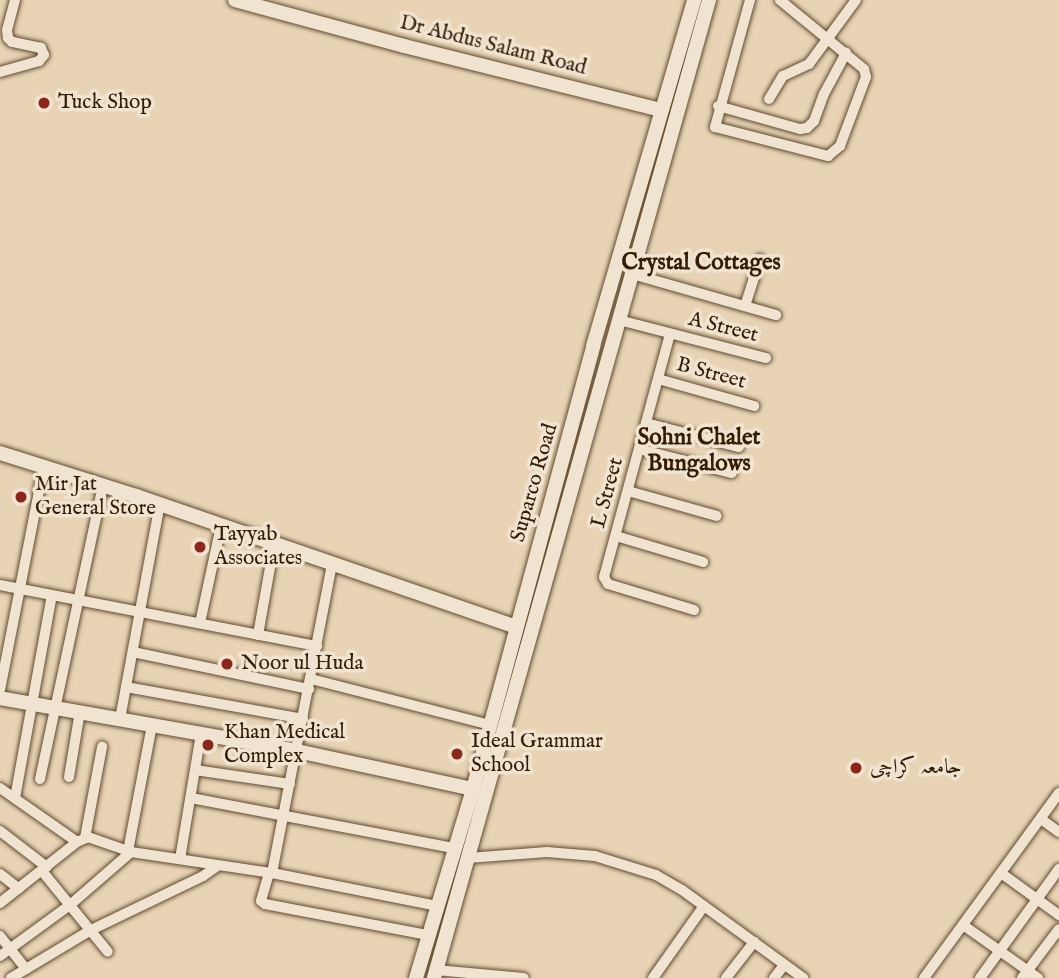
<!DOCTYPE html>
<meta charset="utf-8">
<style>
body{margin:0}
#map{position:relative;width:1059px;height:978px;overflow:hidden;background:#e8d4b5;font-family:"IM FELL English",Amiri,serif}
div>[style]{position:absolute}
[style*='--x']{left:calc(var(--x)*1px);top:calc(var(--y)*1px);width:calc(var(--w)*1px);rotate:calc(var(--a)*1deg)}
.roads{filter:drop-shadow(0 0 2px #614b30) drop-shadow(0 0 2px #614b30)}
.street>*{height:10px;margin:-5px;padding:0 5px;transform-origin:5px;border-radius:5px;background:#f0e3cf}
.secondary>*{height:14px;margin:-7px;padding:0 7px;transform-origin:7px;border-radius:7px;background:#f0e3cf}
.dots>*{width:19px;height:19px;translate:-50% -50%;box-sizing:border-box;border:4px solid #f0e3cf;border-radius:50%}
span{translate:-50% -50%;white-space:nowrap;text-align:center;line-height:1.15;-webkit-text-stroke:7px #f0e3cf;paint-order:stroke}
.street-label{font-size:21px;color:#341d04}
.poi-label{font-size:21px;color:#341d04}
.left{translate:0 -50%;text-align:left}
.neighbourhood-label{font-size:23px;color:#341d04;font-weight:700}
</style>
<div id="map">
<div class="roads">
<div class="street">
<i style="--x:750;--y:0;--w:132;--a:105.4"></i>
<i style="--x:715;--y:127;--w:117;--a:14.4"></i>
<i style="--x:828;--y:156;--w:16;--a:-40"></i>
<i style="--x:840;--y:146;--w:74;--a:-69.4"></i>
<i style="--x:866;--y:77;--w:8;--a:-104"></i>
<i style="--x:864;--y:69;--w:109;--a:-140.6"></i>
<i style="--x:0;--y:72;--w:41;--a:-15.8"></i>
<i style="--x:39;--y:61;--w:8;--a:-50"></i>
<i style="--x:44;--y:55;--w:8;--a:-113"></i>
<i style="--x:41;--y:48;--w:30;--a:-168"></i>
<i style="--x:12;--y:42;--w:6;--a:-135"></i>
<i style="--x:8;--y:38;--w:8;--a:-97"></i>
<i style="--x:7;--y:30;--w:31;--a:-75"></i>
<i style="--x:769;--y:99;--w:27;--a:-59"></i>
<i style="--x:783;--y:76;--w:29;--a:-25"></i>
<i style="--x:809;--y:64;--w:79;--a:-53.7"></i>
<i style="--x:718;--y:106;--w:85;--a:15.7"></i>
<i style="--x:800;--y:129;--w:7;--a:-8"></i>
<i style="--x:807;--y:128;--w:10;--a:-45"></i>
<i style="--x:814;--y:121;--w:29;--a:-70"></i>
<i style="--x:824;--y:94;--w:47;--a:-61.8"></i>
<i style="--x:632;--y:274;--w:150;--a:15.9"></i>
<i style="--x:745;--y:306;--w:49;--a:-72.3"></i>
<i style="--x:619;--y:320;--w:152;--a:14.5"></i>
<i style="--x:670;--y:334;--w:252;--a:105.2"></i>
<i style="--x:604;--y:577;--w:8;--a:60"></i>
<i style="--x:608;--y:584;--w:90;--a:16.8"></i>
<i style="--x:658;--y:379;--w:100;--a:15.7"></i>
<i style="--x:646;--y:423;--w:96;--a:14.5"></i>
<i style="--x:639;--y:449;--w:96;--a:14.5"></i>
<i style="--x:628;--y:491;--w:92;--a:15.7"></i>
<i style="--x:616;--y:536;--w:91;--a:16.6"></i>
<i style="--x:0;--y:585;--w:323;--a:10.9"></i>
<i style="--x:200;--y:623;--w:99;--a:-77.8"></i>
<i style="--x:258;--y:635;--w:91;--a:-79.9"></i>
<i style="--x:133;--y:652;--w:180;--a:11.9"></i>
<i style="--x:311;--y:679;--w:185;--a:14.4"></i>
<i style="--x:126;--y:687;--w:180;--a:10.2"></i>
<i style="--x:0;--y:690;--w:228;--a:-78.9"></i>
<i style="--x:120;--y:719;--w:219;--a:-79.5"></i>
<i style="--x:195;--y:770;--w:96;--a:8.4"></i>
<i style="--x:69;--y:777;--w:67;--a:-80.5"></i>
<i style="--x:40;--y:779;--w:301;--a:-77.9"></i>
<i style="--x:0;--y:788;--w:94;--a:35"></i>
<i style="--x:15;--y:798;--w:206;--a:-79.7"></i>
<i style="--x:191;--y:798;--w:267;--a:10.8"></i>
<i style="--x:1041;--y:819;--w:22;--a:36"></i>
<i style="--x:0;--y:831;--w:59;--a:37.5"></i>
<i style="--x:85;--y:838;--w:93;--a:-79.4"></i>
<i style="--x:128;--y:851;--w:128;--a:-79.2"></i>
<i style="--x:468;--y:858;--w:79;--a:-4.3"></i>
<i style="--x:547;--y:852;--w:48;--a:4.8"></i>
<i style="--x:595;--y:856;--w:64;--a:17.3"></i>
<i style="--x:656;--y:875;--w:30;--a:30"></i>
<i style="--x:682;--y:890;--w:150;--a:36"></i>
<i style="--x:180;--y:859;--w:127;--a:-80.5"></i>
<i style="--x:42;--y:871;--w:104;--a:50.8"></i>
<i style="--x:269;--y:873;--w:29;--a:106"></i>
<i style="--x:261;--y:901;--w:5;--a:37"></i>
<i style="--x:265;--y:904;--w:166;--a:10.8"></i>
<i style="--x:272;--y:873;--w:315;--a:-79"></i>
<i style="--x:1001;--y:873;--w:72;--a:35.9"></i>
<i style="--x:0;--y:874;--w:24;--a:38"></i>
<i style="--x:0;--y:903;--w:98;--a:-38.4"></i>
<i style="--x:77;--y:842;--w:12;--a:-24"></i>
<i style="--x:88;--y:837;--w:46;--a:19.2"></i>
<i style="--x:131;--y:852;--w:143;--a:8.5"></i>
<i style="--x:272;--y:873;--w:168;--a:11.3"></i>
<i style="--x:963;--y:925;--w:92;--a:35.2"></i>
<i style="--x:0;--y:936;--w:42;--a:51.8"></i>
<i style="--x:0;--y:956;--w:87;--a:-36.1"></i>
<i style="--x:70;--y:905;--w:81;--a:-41"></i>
<i style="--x:436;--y:970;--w:88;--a:5.2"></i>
<i style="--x:11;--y:978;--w:93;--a:-31"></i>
<i style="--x:91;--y:930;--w:124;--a:-25.7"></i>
<i style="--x:203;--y:876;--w:19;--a:-35"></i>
<i style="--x:653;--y:978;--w:88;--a:-54.7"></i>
<i style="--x:726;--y:978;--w:46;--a:-52.1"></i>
<i style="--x:774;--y:978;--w:16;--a:-52"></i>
<i style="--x:924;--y:978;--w:229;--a:-53.9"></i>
<i style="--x:980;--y:978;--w:135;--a:-54.1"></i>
<i style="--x:1022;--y:978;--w:61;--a:-52.9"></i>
</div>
<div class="secondary">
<i style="--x:235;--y:0;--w:175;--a:15.2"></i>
<i style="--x:404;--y:46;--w:265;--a:14"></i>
<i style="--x:0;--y:453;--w:143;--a:17.5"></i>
<i style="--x:136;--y:496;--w:402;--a:19"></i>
<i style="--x:0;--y:698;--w:302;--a:10.1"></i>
<i style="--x:297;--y:751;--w:180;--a:12.2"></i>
<i style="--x:416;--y:978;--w:197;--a:-73.2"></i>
<i style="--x:473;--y:789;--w:459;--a:-74.8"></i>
<i style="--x:593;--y:346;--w:360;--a:-73.7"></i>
<i style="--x:434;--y:978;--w:1016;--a:-74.29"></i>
</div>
</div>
<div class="dots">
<i style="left:44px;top:103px;background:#8f2418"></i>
<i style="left:21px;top:497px;background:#8f2418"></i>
<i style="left:200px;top:547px;background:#8f2418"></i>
<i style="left:227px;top:664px;background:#8f2418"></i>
<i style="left:208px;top:745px;background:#8f2418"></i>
<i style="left:457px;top:754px;background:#8f2418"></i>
<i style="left:856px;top:768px;background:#8f2418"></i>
</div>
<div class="street-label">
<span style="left:493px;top:46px;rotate:14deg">Dr Abdus Salam Road</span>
<span style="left:723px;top:328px;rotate:14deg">A Street</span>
<span style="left:711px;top:374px;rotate:15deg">B Street</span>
<span style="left:535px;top:483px;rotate:-74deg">Suparco Road</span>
<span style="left:608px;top:493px;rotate:-75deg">L Street</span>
</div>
<div class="poi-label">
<span class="left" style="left:58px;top:103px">Tuck Shop</span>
<span class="left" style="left:35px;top:497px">Mir Jat<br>General Store</span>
<span class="left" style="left:214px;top:547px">Tayyab<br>Associates</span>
<span class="left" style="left:241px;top:664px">Noor ul Huda</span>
<span class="left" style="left:224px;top:745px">Khan Medical<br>Complex</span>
<span class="left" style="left:471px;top:754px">Ideal Grammar<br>School</span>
<span class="left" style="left:870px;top:768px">جامعہ کراچی</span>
</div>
<div class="neighbourhood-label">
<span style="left:701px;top:263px">Crystal Cottages</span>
<span style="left:699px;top:451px">Sohni Chalet<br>Bungalows</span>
</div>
</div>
